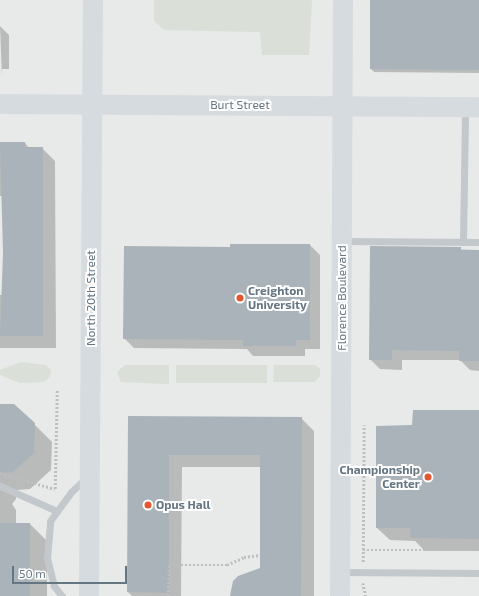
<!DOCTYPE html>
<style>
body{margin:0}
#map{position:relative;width:479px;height:596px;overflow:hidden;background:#fafaf8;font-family:"Exo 2",sans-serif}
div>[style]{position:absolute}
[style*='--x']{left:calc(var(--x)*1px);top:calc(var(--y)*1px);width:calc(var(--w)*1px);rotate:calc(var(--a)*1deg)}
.built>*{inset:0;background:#e8e9e9}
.green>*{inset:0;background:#dadfd7}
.shadow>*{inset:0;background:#0003}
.building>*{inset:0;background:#aab3b9}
.path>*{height:2.5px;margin-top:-1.25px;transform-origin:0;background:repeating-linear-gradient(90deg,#bbbfc2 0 2px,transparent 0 4px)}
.lane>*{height:7px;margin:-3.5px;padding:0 3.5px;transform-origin:3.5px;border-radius:3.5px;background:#c3c8cc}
.secondary>*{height:20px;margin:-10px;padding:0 10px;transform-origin:10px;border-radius:10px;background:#d6dbdf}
.dots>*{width:11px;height:11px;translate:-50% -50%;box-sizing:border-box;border:2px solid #fff;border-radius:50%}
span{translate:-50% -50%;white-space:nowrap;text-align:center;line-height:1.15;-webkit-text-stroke:4px #fff;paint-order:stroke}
.street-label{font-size:12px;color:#657683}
.poi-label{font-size:12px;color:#657683;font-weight:700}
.left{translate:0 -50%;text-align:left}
.right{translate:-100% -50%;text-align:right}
.scale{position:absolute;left:12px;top:566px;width:115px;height:18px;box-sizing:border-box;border:2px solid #657683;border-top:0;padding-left:5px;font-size:12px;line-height:14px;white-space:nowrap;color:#657683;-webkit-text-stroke:3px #fff;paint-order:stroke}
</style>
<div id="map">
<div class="built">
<i style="clip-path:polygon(0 0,479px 0,479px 596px,0 596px)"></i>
</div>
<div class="green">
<i style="clip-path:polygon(154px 0,312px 0,309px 55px,262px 55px,260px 32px,164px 30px,154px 21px)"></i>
<i style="clip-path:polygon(21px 362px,46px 365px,51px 370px,50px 377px,44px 382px,20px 383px,0 375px,0 370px)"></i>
<i style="clip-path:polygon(125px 365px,169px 365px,169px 384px,121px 382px,117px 372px)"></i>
<i style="clip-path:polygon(176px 365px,267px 365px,267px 383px,176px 383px)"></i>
<i style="clip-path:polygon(274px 365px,315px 365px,320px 369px,320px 376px,315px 382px,273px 382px)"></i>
</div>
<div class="shadow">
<i style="clip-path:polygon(371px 0,479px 0,479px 73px,374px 72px,371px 69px)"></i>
<i style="clip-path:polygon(0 26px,9px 35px,9px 69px,2px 69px,2px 78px)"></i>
<i style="clip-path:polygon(0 143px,25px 143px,29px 148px,42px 148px,55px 161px,56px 348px,0 348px,0 295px,4px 295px,4px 196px,0 196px)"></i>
<i style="clip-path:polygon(310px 245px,320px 255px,320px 349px,305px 349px,305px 356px,253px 356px,247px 349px,134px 348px,124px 338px,231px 248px)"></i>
<i style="clip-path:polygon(371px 247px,479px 250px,479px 371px,470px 370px,460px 360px,402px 360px,402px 370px,380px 369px,370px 359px)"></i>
<i style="clip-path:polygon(0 405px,34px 424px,52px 442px,51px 470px,30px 489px,16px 490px,16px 499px,12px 504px,16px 510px,16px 524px,30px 524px,47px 541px,47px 596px,0 596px)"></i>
<i style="clip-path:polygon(479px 411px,479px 551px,425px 551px,415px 541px,390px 540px,377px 528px,413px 426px)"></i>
<i style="clip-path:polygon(129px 417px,301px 418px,314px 431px,314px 596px,231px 596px,261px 569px,261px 467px,182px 467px,181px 596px,132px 596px,128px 592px)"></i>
</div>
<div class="building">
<i style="clip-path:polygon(370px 0,479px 0,479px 70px,370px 69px)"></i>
<i style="clip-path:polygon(0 142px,25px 142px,25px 147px,43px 147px,43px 336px,0 336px,3px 253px)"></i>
<i style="clip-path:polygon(230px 244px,310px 244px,310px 340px,296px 340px,296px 346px,243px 346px,243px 340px,123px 339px,124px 246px,230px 247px)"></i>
<i style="clip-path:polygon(370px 246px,461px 247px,461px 250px,479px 250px,479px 361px,459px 361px,459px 351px,392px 350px,392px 360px,369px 360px)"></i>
<i style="clip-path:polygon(0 404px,14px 404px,35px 423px,34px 453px,13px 472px,0 473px)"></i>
<i style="clip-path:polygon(413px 410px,479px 410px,479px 539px,411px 538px,410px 528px,376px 528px,376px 426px,412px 425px)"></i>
<i style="clip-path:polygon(128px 416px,302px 417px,301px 596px,230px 596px,233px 581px,238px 576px,260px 568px,260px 455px,169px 455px,169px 593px,127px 592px)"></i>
<i style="clip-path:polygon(0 523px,30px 523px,30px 596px,0 596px)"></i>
</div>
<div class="path">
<i style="--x:0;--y:473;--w:57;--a:16.2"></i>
<i style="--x:55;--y:489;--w:99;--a:-88.8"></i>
<i style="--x:363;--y:550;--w:116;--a:0"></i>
<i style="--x:363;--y:562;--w:137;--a:-89.6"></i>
<i style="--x:363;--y:583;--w:13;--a:77"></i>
<i style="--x:168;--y:596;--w:31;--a:-88"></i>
<i style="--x:169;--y:565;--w:58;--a:0"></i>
<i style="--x:227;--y:565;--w:19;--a:-25"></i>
<i style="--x:244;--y:557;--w:16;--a:-7"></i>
</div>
<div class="lane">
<i style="--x:343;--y:241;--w:136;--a:0.4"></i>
<i style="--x:463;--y:242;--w:134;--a:-89.1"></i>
<i style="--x:0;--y:486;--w:62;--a:23.7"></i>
<i style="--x:341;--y:572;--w:138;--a:0.4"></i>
<i style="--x:62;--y:596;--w:13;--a:-129"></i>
<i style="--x:54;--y:586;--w:29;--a:-104"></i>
<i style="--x:47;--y:558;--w:37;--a:-85"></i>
<i style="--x:50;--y:521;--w:36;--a:-54"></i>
<i style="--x:71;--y:492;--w:21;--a:-43"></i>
</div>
<div class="secondary">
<i style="--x:0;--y:104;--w:479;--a:0.4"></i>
<i style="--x:89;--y:596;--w:596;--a:-89.62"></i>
<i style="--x:340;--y:596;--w:596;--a:-89.71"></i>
</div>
<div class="dots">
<i style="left:240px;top:298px;background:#e4572e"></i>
<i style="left:428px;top:477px;background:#e4572e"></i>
<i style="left:148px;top:505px;background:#e4572e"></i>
</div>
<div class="street-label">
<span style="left:240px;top:105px">Burt Street</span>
<span style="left:91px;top:298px;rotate:-90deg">North 20th Street</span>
<span style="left:342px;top:298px;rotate:-90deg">Florence Boulevard</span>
</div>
<div class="poi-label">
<span class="left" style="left:248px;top:298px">Creighton<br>University</span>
<span class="right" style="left:420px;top:477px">Championship<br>Center</span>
<span class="left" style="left:156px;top:505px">Opus Hall</span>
</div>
<div class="scale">50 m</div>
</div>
